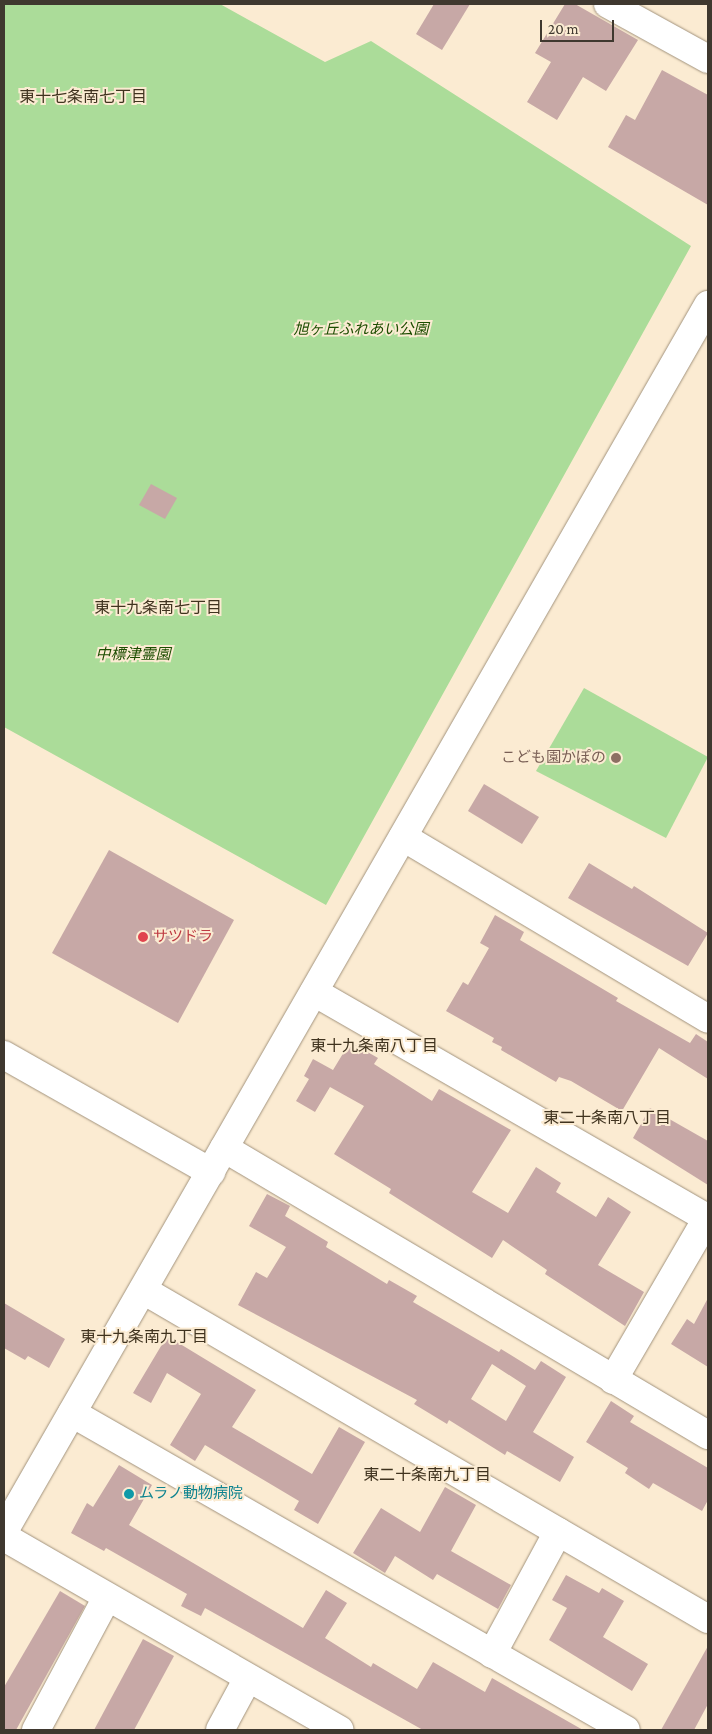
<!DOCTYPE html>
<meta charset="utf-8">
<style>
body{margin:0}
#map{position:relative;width:712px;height:1734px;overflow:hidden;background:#fbebd2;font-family:"Crimson Pro","Noto Sans JP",serif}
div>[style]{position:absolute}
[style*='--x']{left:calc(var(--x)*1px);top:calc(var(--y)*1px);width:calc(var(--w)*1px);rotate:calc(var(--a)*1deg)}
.green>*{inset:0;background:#abdc99}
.building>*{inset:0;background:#c7a8a6}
.roads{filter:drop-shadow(0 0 1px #a2937d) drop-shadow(0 0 1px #a2937d)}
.street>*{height:28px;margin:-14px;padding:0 14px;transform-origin:14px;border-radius:14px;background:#fff}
.secondary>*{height:28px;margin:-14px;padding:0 14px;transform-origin:14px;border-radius:14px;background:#fff}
.dots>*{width:14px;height:14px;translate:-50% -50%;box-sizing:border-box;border:2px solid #fbebd2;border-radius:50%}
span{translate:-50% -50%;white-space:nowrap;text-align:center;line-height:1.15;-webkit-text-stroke:4px #fbebd2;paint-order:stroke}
.park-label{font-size:15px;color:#1c4d00;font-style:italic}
.education-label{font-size:15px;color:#785e54}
.right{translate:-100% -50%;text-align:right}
.health-label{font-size:15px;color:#be3a42}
.left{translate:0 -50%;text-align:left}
.culture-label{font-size:15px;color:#0d838f}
.neighbourhood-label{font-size:16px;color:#40331f}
.frame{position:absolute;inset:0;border:5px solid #3f382f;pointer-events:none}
.scale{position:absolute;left:540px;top:20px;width:74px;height:22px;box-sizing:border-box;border:2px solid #3f382f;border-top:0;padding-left:6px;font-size:15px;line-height:18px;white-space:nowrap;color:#3f382f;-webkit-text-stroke:4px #fbebd2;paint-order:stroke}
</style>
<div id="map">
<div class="green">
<i style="clip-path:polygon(4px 4px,220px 4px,325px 62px,371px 41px,691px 246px,326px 905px,4px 727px)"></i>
<i style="clip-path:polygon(584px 688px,708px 757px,666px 838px,536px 771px)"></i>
</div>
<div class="building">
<i style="clip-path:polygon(434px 4px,470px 4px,442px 50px,416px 34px)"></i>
<i style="clip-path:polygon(565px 4px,575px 4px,638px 40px,606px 91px,583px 77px,557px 120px,527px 102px,551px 62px,535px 53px)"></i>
<i style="clip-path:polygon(662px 70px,708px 95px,708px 205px,608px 147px,626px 115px,635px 120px)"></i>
<i style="clip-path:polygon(151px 484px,177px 498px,165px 519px,139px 505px)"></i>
<i style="clip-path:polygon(484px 784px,539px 817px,522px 844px,468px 811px)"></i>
<i style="clip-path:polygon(109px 850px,234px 920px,178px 1023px,52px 953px)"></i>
<i style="clip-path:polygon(589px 863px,632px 889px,634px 886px,708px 933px,688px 966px,568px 898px)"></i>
<i style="clip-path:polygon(495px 915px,524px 932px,520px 940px,618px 998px,616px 1001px,690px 1043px,696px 1034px,708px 1042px,708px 1079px,659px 1048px,622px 1111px,571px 1081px,559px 1077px,556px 1082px,501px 1050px,502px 1047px,492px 1042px,494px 1038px,446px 1011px,463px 982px,468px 985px,489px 948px,480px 943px)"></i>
<i style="clip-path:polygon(350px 1042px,378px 1058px,374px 1064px,432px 1101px,439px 1089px,511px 1130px,472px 1192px,508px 1213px,536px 1167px,561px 1183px,556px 1192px,596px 1217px,608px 1197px,631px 1212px,598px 1265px,644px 1292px,625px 1326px,545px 1274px,547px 1270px,503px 1240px,492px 1258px,389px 1193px,391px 1189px,334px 1154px,364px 1106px,330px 1087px,315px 1112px,296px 1101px,309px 1079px,304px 1076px,313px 1059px,333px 1070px)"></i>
<i style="clip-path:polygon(650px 1108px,708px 1141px,708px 1185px,633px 1138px)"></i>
<i style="clip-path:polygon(evenodd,267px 1194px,290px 1206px,285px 1216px,328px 1242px,326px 1247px,387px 1284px,389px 1280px,417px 1296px,413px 1302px,499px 1352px,501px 1349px,535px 1370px,541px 1361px,566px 1377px,533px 1432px,574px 1457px,560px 1482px,507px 1451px,505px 1455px,449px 1420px,447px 1424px,414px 1404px,417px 1400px,238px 1305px,256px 1272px,267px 1278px,286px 1247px,249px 1226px,267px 1194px,492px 1364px,526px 1386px,506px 1421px,471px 1399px,492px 1364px)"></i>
<i style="clip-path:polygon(708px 1298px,708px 1367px,671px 1344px,687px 1319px,694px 1324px)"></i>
<i style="clip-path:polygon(4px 1303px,65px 1339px,49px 1368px,28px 1356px,25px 1360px,4px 1348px)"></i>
<i style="clip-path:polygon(167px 1336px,256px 1390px,232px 1427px,312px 1474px,339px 1427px,365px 1442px,318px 1524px,294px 1510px,299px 1501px,205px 1445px,195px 1461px,170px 1445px,201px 1394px,167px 1373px,151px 1403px,133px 1393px)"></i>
<i style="clip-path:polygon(611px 1401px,634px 1416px,630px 1422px,708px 1468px,708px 1500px,702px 1511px,653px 1483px,649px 1489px,625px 1473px,628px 1468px,586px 1442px)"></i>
<i style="clip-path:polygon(119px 1465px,152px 1485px,129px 1525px,303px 1628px,326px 1590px,347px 1603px,325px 1638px,371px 1667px,373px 1663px,417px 1689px,433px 1662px,485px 1692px,492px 1678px,583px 1730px,423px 1730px,205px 1608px,201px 1616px,181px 1606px,187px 1594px,106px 1548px,104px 1551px,71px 1533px,87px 1503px,93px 1507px)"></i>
<i style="clip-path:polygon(445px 1487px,476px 1505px,451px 1551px,511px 1585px,498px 1609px,437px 1574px,433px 1580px,395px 1556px,385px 1573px,353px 1553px,381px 1508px,420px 1532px)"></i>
<i style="clip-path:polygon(566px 1575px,599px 1593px,602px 1588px,624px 1601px,603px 1637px,648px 1664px,632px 1691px,549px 1640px,567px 1608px,552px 1600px)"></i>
<i style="clip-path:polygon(60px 1591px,85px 1606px,16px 1730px,4px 1730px,4px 1687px)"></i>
<i style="clip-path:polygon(143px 1639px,174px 1656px,134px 1730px,94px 1730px)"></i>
<i style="clip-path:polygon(708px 1646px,708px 1704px,694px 1730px,661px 1730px)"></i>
</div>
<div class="roads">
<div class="street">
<i style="--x:608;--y:4;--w:114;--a:28.8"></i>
<i style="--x:403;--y:837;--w:355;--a:30.8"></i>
<i style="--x:314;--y:992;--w:455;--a:29.9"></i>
<i style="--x:4;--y:1055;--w:238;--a:29.5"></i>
<i style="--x:224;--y:1148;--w:563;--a:30.67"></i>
<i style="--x:143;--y:1290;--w:654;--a:30.21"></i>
<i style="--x:613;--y:1380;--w:189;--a:-59.8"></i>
<i style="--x:72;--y:1413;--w:638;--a:29.78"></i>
<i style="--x:4;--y:1537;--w:387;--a:29.9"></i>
<i style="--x:492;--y:1654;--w:139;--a:-61.6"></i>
<i style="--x:36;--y:1730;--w:151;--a:-61.9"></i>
<i style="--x:220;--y:1730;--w:59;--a:-61.7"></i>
</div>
<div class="secondary">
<i style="--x:4;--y:1531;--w:1414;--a:-60.13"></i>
</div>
</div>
<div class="dots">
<i style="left:616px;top:758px;background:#8d6e63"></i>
<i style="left:143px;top:937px;background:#e0444e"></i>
<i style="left:129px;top:1494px;background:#0f9aa8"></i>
</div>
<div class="park-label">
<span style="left:361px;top:330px">旭ヶ丘ふれあい公園</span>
<span style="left:133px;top:655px">中標津霊園</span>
</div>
<div class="education-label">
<span class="right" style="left:606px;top:758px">こども園かぽの</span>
</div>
<div class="health-label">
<span class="left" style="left:153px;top:937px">サツドラ</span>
</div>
<div class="culture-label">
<span class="left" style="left:139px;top:1494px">ムラノ動物病院</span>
</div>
<div class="neighbourhood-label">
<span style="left:83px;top:97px">東十七条南七丁目</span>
<span style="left:158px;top:608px">東十九条南七丁目</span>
<span style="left:374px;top:1046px">東十九条南八丁目</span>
<span style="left:607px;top:1118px">東二十条南八丁目</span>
<span style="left:144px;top:1337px">東十九条南九丁目</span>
<span style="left:427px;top:1475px">東二十条南九丁目</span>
</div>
<div class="frame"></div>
<div class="scale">20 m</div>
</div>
